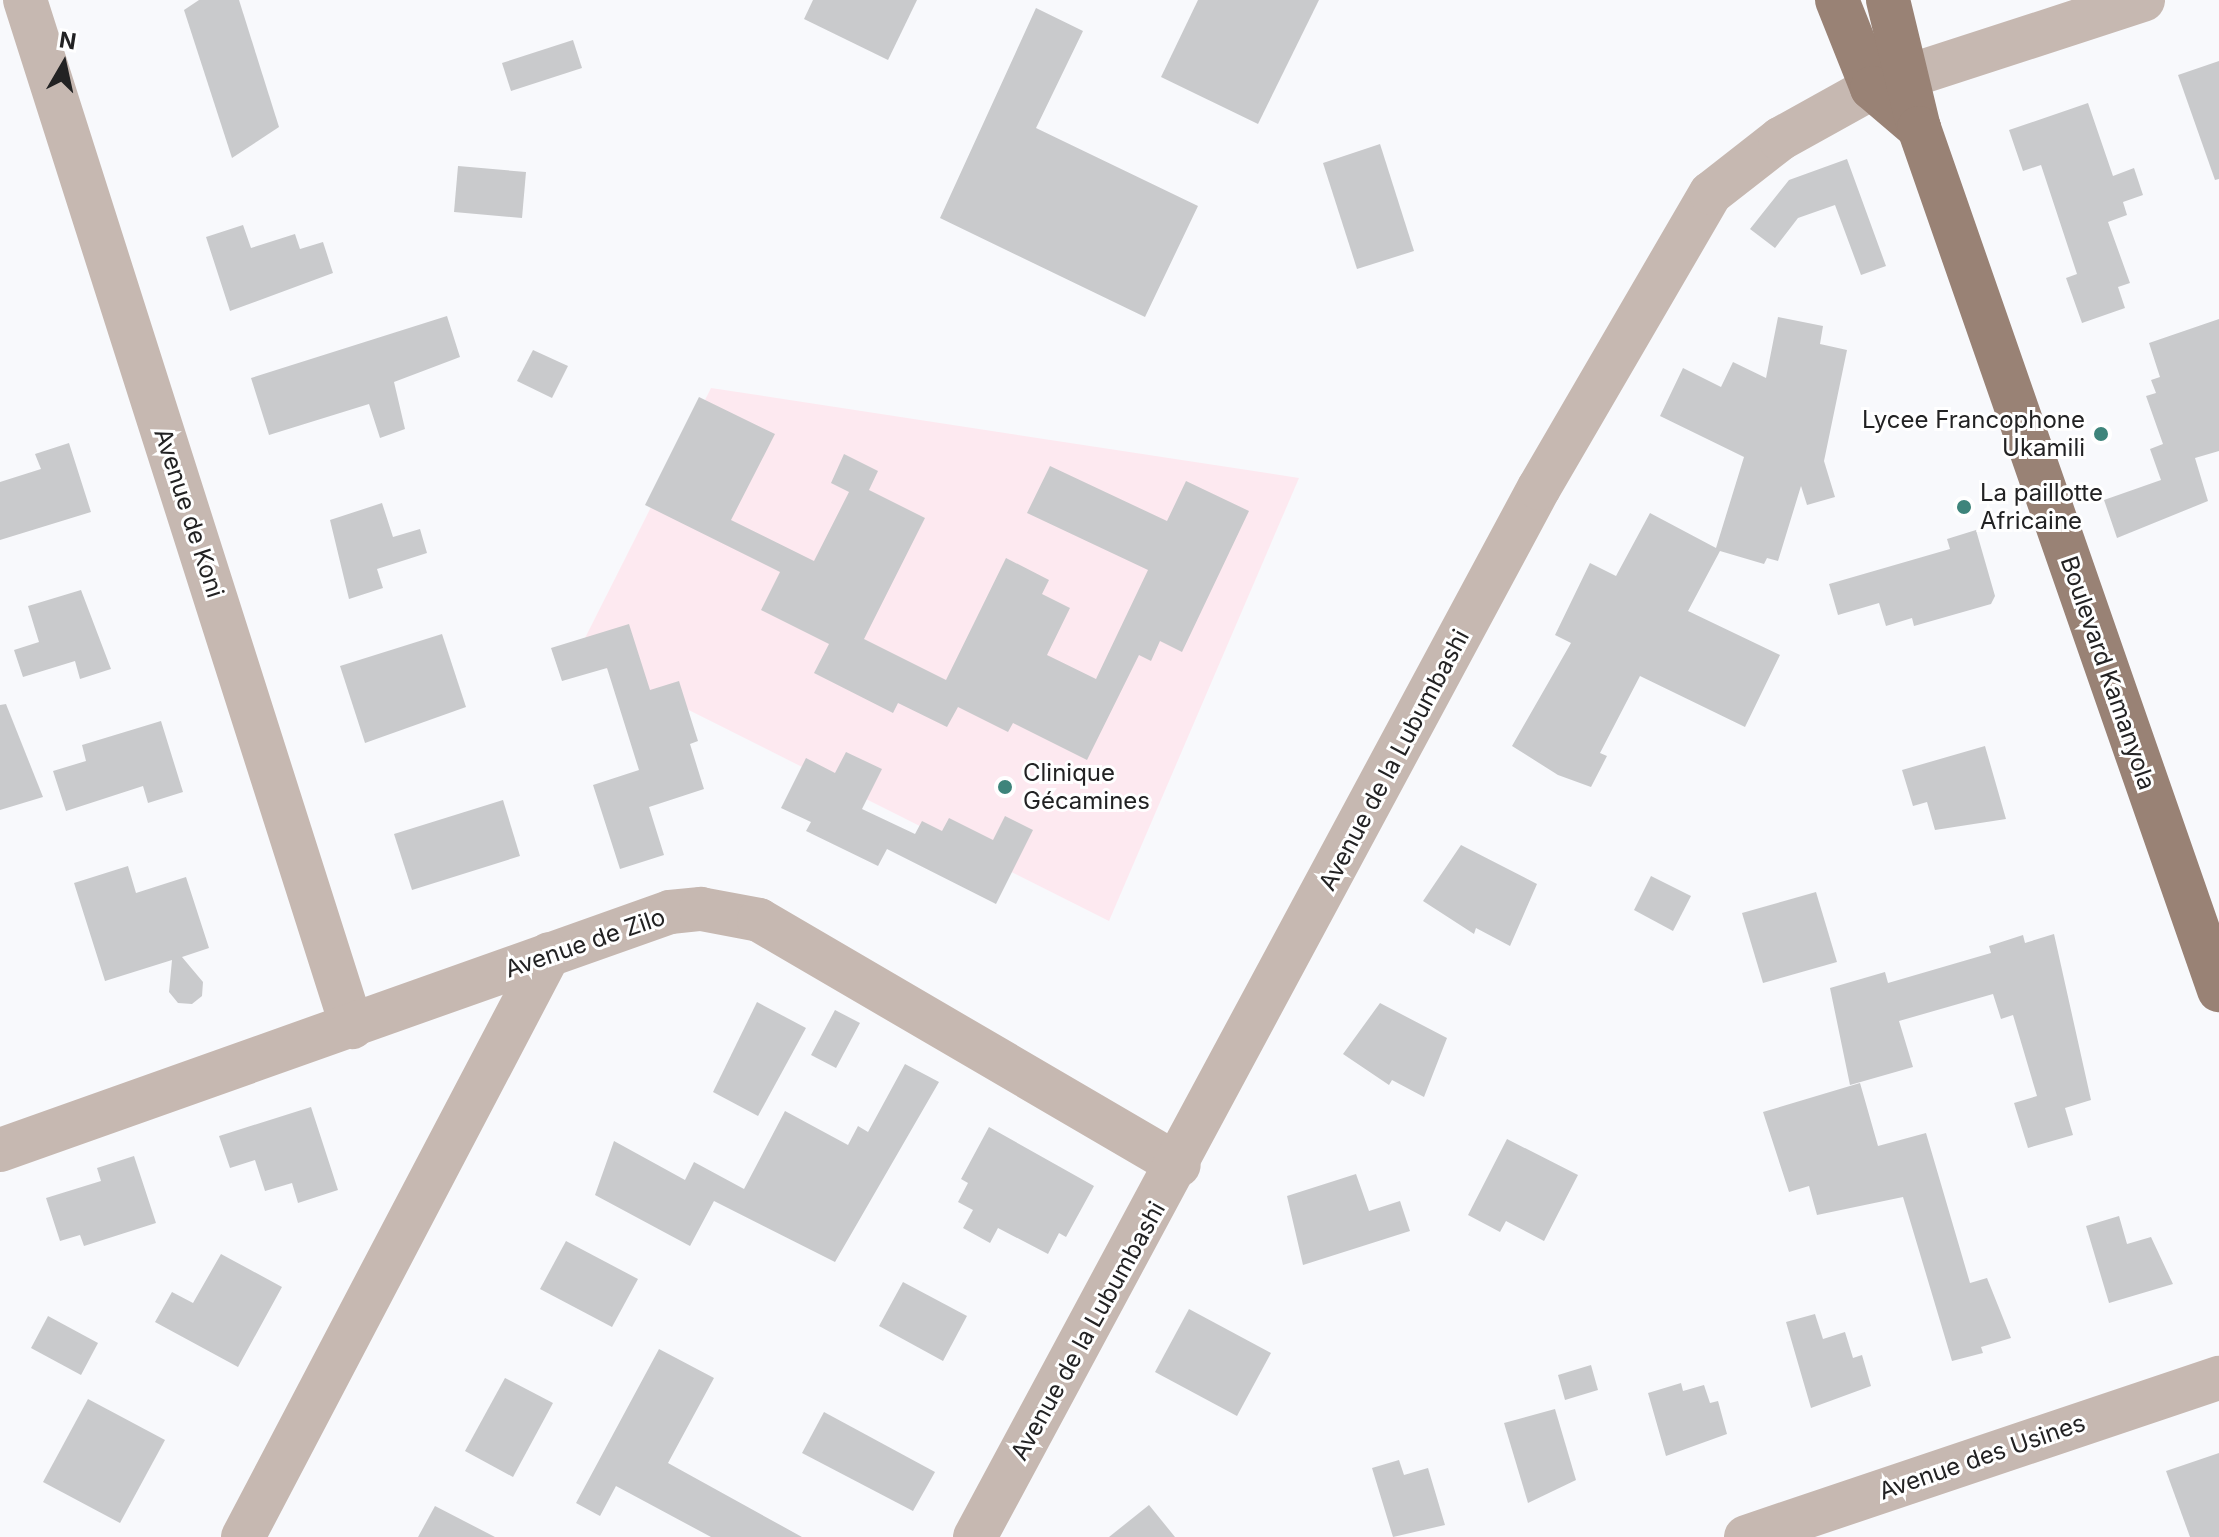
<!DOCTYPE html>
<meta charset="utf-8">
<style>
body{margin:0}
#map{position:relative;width:2219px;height:1537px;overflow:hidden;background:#f8f9fc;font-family:Inter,sans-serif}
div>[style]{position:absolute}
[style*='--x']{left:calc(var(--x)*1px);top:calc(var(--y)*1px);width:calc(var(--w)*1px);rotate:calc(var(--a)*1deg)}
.medical>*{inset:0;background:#fde9f0}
.building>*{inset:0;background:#c9cacc}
.minor>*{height:44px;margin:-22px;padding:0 22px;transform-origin:22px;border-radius:22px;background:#c6b8b1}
.major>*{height:44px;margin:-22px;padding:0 22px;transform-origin:22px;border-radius:22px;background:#998275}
.dots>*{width:22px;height:22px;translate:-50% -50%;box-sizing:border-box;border:4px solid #fff;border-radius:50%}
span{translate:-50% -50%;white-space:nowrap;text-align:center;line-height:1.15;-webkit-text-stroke:6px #fff;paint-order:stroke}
.poi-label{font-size:24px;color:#222223}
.right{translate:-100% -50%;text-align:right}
.left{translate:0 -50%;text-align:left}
.street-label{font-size:24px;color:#222223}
.north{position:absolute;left:24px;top:24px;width:80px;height:80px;-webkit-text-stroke:6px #fff;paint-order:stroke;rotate:9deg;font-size:22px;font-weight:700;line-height:32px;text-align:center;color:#222223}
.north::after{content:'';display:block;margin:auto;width:28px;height:36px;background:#222223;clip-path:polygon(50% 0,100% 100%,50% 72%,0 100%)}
</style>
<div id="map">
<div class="medical">
<i style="clip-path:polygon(711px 388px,1299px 478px,1109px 921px,577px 654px)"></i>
</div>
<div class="building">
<i style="clip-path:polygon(199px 0,239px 0,279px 127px,232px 158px,184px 10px)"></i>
<i style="clip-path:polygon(813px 0,917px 0,888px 60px,804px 19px)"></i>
<i style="clip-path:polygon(1198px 0,1319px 0,1258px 124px,1161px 77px)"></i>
<i style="clip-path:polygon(1036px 8px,1083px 31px,1036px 128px,1198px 206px,1145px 317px,940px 218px)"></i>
<i style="clip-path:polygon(573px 40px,582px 68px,511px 91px,502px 63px)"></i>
<i style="clip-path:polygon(2219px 61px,2219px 179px,2215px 180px,2178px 75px)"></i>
<i style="clip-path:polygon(2088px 103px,2113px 176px,2134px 168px,2143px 195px,2123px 202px,2127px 215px,2108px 222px,2130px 283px,2118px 287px,2125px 308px,2082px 323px,2066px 278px,2077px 274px,2041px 165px,2023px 171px,2009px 130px)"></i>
<i style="clip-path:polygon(1380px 144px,1414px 251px,1357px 269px,1323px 163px)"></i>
<i style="clip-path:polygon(1847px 159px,1886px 266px,1861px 275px,1835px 205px,1798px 218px,1775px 248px,1750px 229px,1789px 180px)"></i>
<i style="clip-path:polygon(458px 166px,526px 172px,522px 218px,454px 212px)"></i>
<i style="clip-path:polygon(243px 225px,251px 248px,295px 234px,300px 249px,323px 242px,333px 273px,230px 311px,206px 237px)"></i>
<i style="clip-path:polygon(447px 316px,460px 357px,394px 382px,405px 429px,380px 438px,369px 404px,269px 435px,251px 378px)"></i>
<i style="clip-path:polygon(1778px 317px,1823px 326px,1820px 344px,1847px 350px,1824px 461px,1835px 497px,1807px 505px,1801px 486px,1778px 561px,1767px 558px,1764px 564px,1720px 551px,1688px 611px,1780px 655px,1745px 727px,1640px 676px,1600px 753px,1607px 756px,1591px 787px,1558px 775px,1512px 746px,1571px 643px,1555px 635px,1590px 563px,1616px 576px,1650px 513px,1716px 548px,1744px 457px,1660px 416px,1683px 368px,1721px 387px,1733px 362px,1766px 378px)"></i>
<i style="clip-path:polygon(2219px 319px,2219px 451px,2195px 458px,2208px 501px,2117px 538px,2104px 500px,2161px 480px,2150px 449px,2163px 444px,2146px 396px,2156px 393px,2151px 380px,2160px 377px,2149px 343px)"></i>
<i style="clip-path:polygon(533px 350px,568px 366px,552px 398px,517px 381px)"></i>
<i style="clip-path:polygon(699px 397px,775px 434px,731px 520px,814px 561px,849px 492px,831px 483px,844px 454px,878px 471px,869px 490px,925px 518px,864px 639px,946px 680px,1006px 558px,1049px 580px,1042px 594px,1070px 608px,1047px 655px,1096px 679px,1148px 570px,1027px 513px,1050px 466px,1167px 521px,1186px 481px,1249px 511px,1182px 652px,1160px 641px,1151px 661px,1139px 655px,1087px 760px,1013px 723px,1008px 732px,958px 707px,947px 727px,898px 703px,893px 713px,814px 673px,829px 644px,761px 610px,780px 572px,645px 505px)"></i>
<i style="clip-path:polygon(69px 443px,91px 512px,0 540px,0 482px,41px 469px,35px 454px)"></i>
<i style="clip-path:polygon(382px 503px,393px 537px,420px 529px,427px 553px,377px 569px,383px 588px,349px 599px,330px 520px)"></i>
<i style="clip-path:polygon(1976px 530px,1995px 596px,1991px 604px,1914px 626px,1912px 618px,1886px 626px,1879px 603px,1838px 615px,1829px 584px,1950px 549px,1947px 539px)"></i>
<i style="clip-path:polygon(81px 590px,111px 669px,80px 679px,75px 661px,23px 677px,14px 650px,39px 642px,28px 606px)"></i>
<i style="clip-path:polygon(629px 624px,650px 690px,679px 681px,698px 741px,690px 744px,704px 789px,649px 807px,664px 855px,620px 869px,593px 785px,639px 770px,607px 668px,562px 681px,551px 648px)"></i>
<i style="clip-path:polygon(442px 634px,466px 707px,365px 743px,340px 666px)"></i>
<i style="clip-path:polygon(6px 704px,43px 797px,0 810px,0 705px)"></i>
<i style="clip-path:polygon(161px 721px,183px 792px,148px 803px,143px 786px,66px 811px,53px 771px,86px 761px,82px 745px)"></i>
<i style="clip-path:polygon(1985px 746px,2006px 819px,1935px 830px,1927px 802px,1913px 806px,1902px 770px)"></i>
<i style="clip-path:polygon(846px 752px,882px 769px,862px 809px,915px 834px,922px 821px,942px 831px,949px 818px,993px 840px,1005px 816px,1033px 830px,996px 904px,887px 849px,878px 866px,806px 831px,811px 822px,781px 808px,806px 758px,835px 773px)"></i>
<i style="clip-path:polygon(503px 800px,520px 856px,412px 890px,394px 834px)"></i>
<i style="clip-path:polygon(1461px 845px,1537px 884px,1510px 946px,1476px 928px,1474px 934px,1423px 901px)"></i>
<i style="clip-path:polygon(128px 866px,136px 893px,186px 877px,209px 948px,182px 957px,203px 982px,202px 996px,192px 1004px,178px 1003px,169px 992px,172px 960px,105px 981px,74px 883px)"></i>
<i style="clip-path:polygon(1651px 876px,1691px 896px,1673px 931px,1634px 910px)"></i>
<i style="clip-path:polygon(1816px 892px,1837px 962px,1763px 983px,1742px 913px)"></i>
<i style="clip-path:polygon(2054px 934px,2091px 1100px,2065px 1108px,2073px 1135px,2028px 1148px,2014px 1103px,2037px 1096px,2013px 1015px,2001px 1019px,1993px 994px,1899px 1021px,1913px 1067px,1850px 1085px,1830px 988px,1885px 972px,1888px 983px,1991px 953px,1989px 946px,2023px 935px,2025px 943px)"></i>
<i style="clip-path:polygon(757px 1002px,806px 1028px,758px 1116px,713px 1092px)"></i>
<i style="clip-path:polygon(1380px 1003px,1447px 1038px,1424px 1097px,1392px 1080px,1389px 1085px,1343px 1054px)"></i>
<i style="clip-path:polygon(835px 1010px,860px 1023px,836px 1068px,811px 1055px)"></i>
<i style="clip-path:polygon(905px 1064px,939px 1082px,835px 1262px,714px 1201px,690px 1246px,595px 1195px,614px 1141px,685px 1180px,694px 1162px,744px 1189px,785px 1111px,848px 1145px,858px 1126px,868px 1132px)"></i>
<i style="clip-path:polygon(1860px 1083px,1878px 1146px,1926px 1133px,1970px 1283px,1987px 1278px,2011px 1338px,1981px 1347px,1983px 1353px,1952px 1361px,1903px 1197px,1817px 1215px,1809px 1186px,1789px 1192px,1763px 1112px)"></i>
<i style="clip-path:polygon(311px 1107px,338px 1190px,298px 1203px,292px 1183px,265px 1191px,255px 1160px,230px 1168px,219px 1136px)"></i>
<i style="clip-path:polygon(989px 1127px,1094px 1186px,1066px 1237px,1059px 1233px,1048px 1254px,998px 1228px,990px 1243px,963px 1228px,973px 1210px,958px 1202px,968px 1183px,961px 1179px)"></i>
<i style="clip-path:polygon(1507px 1139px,1578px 1175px,1544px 1241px,1506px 1221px,1500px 1232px,1468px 1215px)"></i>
<i style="clip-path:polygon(134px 1156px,156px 1223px,84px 1246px,80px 1235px,60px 1241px,46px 1198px,101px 1181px,97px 1168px)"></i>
<i style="clip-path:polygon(1356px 1174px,1369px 1211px,1400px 1201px,1410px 1231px,1303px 1265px,1287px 1196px)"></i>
<i style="clip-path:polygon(2119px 1216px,2127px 1244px,2151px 1237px,2173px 1284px,2109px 1303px,2086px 1226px)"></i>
<i style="clip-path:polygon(566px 1241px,638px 1279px,612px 1327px,540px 1289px)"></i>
<i style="clip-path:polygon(221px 1254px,282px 1287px,238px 1367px,155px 1322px,172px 1292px,193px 1303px)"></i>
<i style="clip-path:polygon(903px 1282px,967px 1316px,943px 1361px,879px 1326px)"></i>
<i style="clip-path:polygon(1189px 1309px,1271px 1353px,1237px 1416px,1155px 1372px)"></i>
<i style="clip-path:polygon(1815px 1314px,1823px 1339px,1845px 1332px,1853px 1358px,1862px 1355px,1871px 1386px,1811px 1408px,1786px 1322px)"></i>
<i style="clip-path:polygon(48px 1316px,98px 1343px,81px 1375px,31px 1348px)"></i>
<i style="clip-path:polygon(659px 1349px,714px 1378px,668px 1463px,802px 1537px,711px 1537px,616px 1486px,600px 1516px,576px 1503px)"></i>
<i style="clip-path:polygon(1591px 1365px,1598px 1390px,1565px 1400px,1558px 1375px)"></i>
<i style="clip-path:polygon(505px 1378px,553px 1403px,513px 1477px,465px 1451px)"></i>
<i style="clip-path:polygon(1681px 1383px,1683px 1391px,1704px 1385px,1710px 1403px,1718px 1401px,1727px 1434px,1666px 1456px,1648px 1393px)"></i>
<i style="clip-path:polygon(88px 1399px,165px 1440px,120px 1523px,43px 1482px)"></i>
<i style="clip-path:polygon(1555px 1409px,1576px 1480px,1528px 1503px,1504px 1423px)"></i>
<i style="clip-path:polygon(824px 1412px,935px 1472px,913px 1511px,802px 1453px)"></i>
<i style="clip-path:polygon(2219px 1453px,2219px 1537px,2190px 1537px,2166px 1471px)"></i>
<i style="clip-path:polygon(1399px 1460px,1404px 1475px,1428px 1468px,1445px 1525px,1393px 1537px,1372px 1468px)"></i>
<i style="clip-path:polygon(1149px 1505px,1175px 1537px,1109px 1537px)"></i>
<i style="clip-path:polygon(435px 1506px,495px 1537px,418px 1537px)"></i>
</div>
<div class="minor">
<i style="--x:25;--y:0;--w:1078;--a:72.34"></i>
<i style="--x:0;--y:1150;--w:711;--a:-19.56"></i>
<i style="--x:670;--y:912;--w:31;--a:-6"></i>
<i style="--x:701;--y:909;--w:59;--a:10.7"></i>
<i style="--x:759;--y:920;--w:486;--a:30.3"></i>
<i style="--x:243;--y:1537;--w:658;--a:-62.31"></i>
<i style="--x:975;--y:1537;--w:1191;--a:-61.74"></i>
<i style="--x:1539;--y:488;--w:341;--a:-59.8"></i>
<i style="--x:1711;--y:193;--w:88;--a:-38"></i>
<i style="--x:1780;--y:139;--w:105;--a:-29"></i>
<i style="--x:1872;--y:88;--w:285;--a:-18"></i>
<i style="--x:1746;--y:1537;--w:499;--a:-18.6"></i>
</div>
<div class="major">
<i style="--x:1837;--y:0;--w:95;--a:68.3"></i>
<i style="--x:1872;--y:88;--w:62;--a:40.4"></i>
<i style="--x:1888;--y:0;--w:132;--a:76.4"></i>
<i style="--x:1919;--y:128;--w:913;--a:70.81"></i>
</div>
<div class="dots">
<i style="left:2101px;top:434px;background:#3e847b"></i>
<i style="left:1964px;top:507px;background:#3e847b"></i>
<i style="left:1005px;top:787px;background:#3e847b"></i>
</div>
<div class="poi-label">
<span class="right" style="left:2085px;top:434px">Lycee Francophone<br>Ukamili</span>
<span class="left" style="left:1980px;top:507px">La paillotte<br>Africaine</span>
<span class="left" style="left:1023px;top:787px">Clinique<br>Gécamines</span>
</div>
<div class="street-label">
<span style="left:189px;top:513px;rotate:72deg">Avenue de Koni</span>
<span style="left:2108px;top:673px;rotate:71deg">Boulevard Kamanyola</span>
<span style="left:1394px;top:760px;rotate:-62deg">Avenue de la Lubumbashi</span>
<span style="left:585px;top:943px;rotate:-19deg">Avenue de Zilo</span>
<span style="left:1088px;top:1331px;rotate:-61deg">Avenue de la Lubumbashi</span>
<span style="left:1982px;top:1457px;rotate:-19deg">Avenue des Usines</span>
</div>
<div class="north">N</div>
</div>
